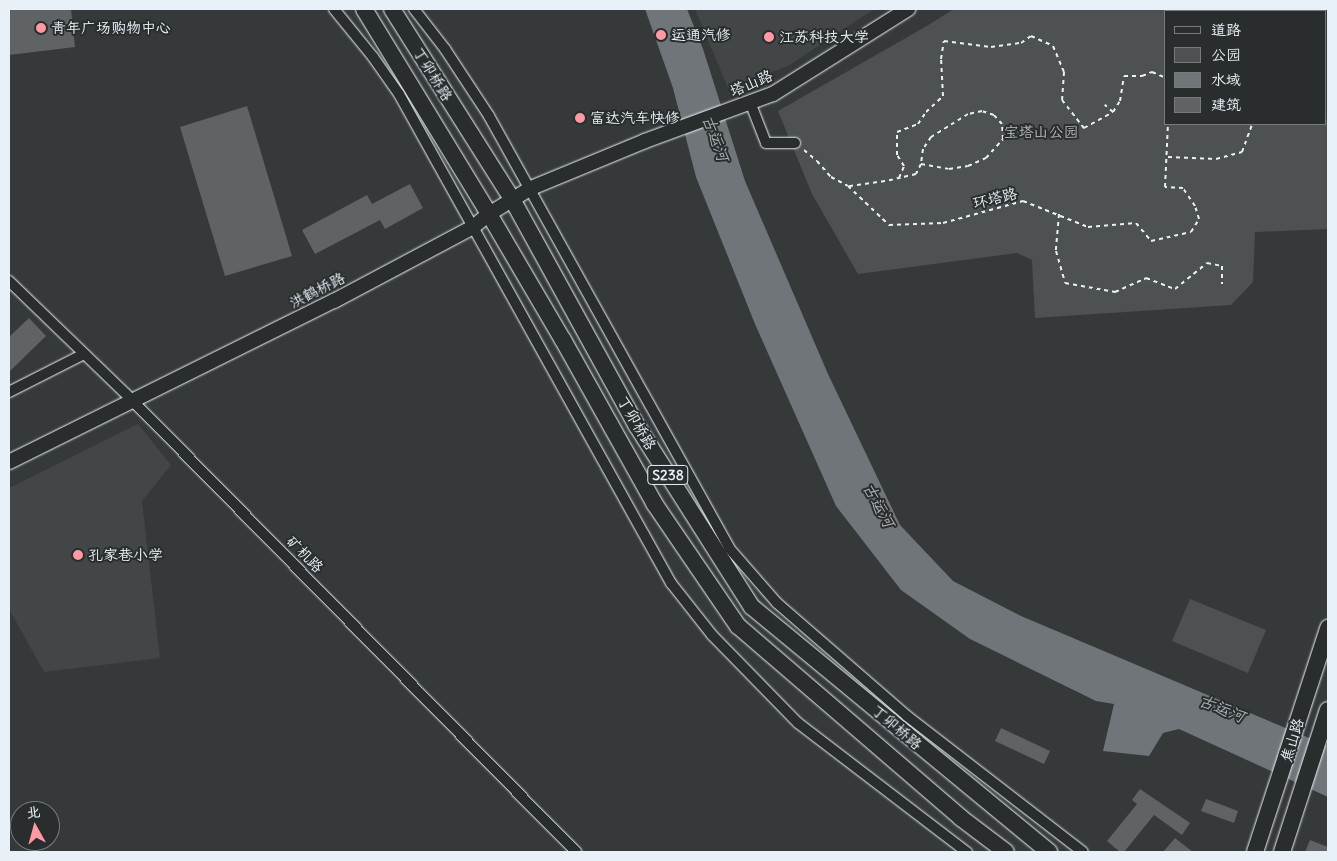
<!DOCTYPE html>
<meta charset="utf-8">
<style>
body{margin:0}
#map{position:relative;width:1337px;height:861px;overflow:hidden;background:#35393a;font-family:Delius,"LXGW WenKai TC",sans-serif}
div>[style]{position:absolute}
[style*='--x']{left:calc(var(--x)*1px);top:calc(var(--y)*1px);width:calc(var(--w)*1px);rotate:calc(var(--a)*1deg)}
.built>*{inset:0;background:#424647}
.green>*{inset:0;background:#4d5152}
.water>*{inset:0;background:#707579}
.building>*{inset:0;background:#5f6365}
.path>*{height:2px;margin-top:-1px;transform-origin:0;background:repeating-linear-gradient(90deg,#e8f1f8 0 4px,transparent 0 8px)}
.roads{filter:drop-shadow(0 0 1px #e8f1f8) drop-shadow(0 0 1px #e8f1f8)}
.street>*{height:10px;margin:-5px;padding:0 5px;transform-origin:5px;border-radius:5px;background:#2a2d2e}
.secondary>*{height:14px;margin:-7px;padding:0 7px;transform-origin:7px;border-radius:7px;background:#2a2d2e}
.primary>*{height:16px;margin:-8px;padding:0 8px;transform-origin:8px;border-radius:8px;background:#2a2d2e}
.dots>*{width:14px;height:14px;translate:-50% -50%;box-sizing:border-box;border:2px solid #2a2d2e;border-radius:50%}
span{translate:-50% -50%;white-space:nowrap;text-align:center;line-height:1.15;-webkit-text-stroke:4px #2a2d2e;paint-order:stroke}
.shield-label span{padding:1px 4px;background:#2a2d2e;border:1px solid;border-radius:4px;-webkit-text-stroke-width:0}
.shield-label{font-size:14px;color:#e8f1f8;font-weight:700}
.poi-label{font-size:15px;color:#e8f1f8}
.left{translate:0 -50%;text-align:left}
.street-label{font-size:15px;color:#e8f1f8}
.park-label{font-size:15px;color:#b2b9be}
.water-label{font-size:16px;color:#acb3b8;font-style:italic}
.frame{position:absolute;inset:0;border:10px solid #e8f1f8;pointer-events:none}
.legend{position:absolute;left:1164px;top:10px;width:162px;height:115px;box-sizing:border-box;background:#2a2d2e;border:1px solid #767b7f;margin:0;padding:6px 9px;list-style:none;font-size:15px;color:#e8f1f8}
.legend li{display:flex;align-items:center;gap:10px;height:25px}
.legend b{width:25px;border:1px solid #767b7f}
.north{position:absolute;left:10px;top:801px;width:50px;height:50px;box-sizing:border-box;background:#2a2d2e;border:1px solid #767b7f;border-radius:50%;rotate:353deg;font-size:14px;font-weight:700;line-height:20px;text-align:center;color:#e8f1f8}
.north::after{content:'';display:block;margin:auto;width:18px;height:22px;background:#ff9aa2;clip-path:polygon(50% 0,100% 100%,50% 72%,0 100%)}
</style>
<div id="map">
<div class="built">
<i style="clip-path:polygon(695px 9px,874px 9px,788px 66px,728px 88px)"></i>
<i style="clip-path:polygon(138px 424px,171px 465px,142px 501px,160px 658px,44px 672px,9px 609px,9px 488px)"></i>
</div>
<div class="green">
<i style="clip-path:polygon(954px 9px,1261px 9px,1262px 11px,1166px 11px,1166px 124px,1326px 124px,1326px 118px,1328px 124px,1328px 229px,1255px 232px,1253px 282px,1231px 305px,1035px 318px,1032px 260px,1017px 253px,858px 274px,812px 194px,778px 111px,925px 27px)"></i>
<i style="clip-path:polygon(1190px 599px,1266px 630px,1248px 673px,1172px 641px)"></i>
</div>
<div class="water">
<i style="clip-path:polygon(645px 9px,687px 9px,703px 49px,745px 181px,828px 374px,900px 525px,953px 581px,1021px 616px,1328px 746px,1328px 797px,1179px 729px,1163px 733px,1149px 756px,1103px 751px,1114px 704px,1096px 701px,970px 639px,901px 590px,836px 506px,755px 324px,696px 177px,673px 88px)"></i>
</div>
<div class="building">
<i style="clip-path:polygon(9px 9px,71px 9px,75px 47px,9px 55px)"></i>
<i style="clip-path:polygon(247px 106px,292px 256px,225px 276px,180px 127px)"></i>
<i style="clip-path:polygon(410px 184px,423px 208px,385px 229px,380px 220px,315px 254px,302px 230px,367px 195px,372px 204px)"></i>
<i style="clip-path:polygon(29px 318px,46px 336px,9px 372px,9px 337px)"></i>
<i style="clip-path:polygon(1001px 728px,1050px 751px,1044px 764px,995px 741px)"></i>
<i style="clip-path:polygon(1140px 789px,1190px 823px,1182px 835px,1154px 815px,1124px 852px,1120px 852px,1107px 841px,1137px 804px,1132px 800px)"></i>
<i style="clip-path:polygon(1206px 799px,1238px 811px,1234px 823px,1201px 811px)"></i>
<i style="clip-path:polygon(1175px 838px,1193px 852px,1163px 852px)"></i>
<i style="clip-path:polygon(1310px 840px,1328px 847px,1328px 852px,1305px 852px)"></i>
</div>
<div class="path">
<i style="--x:1113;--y:112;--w:13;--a:-58"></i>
<i style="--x:1120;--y:101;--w:25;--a:-81"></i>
<i style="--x:1124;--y:76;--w:18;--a:0"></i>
<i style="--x:1142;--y:76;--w:11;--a:-22"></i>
<i style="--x:1152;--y:72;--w:15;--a:23"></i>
<i style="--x:804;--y:150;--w:17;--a:40"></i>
<i style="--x:817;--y:161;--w:21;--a:49"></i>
<i style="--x:831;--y:177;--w:19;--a:28"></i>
<i style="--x:1168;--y:157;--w:48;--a:2.4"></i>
<i style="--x:1216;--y:159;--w:27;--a:-15"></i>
<i style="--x:1242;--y:152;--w:30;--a:-70"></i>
<i style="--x:921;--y:164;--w:28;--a:10"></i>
<i style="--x:949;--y:169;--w:19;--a:-9"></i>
<i style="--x:968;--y:166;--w:20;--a:-24"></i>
<i style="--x:986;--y:158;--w:25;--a:-48"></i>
<i style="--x:1003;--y:139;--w:15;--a:-94"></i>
<i style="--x:1002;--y:124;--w:12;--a:-132"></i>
<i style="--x:994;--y:115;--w:13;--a:-162"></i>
<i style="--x:982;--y:111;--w:14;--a:168"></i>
<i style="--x:968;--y:114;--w:44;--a:148.1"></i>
<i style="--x:931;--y:137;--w:14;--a:124"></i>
<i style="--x:923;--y:149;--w:15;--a:98"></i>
<i style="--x:921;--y:164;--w:11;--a:117"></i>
<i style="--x:916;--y:174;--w:32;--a:167"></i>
<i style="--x:885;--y:181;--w:37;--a:172"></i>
<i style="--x:848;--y:186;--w:57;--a:43.6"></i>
<i style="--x:889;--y:225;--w:54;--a:-2.1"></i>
<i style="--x:943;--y:223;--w:83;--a:-15.4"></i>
<i style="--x:1023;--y:201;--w:70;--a:21.8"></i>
<i style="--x:1088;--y:227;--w:48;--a:-4.8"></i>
<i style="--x:1136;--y:223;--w:23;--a:50"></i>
<i style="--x:1151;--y:241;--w:41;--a:-12.7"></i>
<i style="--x:1191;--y:232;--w:15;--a:-58"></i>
<i style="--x:1199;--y:219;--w:14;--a:-107"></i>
<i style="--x:1195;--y:206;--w:22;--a:-124"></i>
<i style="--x:1183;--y:188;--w:18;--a:-177"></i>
<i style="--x:1165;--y:187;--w:63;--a:-87.3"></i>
<i style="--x:899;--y:178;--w:13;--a:-67"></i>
<i style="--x:904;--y:166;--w:13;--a:-122"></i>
<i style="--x:897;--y:155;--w:23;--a:-90"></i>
<i style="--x:897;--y:132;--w:22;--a:-21"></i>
<i style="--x:918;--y:124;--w:14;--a:-56"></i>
<i style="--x:926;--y:112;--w:23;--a:-43"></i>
<i style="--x:943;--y:96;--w:37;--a:-93"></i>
<i style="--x:941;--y:59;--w:18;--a:-81"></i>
<i style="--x:944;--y:41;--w:47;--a:7.3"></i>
<i style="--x:991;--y:47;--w:30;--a:-8"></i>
<i style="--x:1021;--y:43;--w:12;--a:-35"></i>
<i style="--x:1031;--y:36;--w:24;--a:24"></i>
<i style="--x:1053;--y:46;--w:28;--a:67"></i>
<i style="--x:1064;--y:72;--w:28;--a:94"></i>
<i style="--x:1062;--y:100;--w:36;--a:52"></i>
<i style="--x:1084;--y:128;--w:33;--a:-29"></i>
<i style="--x:1113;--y:112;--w:11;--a:-139"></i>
<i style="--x:1059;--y:214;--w:37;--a:95"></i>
<i style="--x:1056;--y:251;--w:33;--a:74"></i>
<i style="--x:1065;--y:283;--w:51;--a:10.2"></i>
<i style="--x:1115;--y:292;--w:34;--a:-24"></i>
<i style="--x:1146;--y:278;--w:31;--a:21"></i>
<i style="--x:1175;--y:289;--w:41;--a:-39.1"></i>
<i style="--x:1207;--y:263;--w:15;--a:11"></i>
<i style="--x:1222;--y:266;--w:18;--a:90"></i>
</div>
<div class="roads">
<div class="street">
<i style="--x:334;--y:9;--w:62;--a:50.9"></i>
<i style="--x:373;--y:57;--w:45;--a:54.9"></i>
<i style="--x:399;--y:94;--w:560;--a:60.92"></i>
<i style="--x:671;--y:583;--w:66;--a:51.7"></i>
<i style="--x:712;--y:635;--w:123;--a:45.7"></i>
<i style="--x:798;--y:723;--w:213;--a:37.4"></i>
<i style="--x:414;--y:9;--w:51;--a:52.2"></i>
<i style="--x:445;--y:49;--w:80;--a:56.7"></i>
<i style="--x:489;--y:116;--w:494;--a:60.9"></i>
<i style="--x:729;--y:548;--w:73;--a:48.9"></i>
<i style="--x:777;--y:603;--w:172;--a:41"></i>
<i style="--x:907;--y:716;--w:222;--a:37.7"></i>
<i style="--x:750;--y:102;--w:44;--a:68.7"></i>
<i style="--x:766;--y:143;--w:29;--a:0"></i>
<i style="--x:9;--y:281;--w:170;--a:44"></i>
<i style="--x:131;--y:399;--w:635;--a:45.51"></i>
<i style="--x:9;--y:392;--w:84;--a:-26.9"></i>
</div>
<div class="secondary">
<i style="--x:9;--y:462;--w:363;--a:-26.4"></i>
<i style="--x:334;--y:301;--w:157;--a:-28"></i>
<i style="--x:473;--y:227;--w:21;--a:-39"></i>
<i style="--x:489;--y:214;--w:49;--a:-31.8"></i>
<i style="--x:531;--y:188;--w:123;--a:-22.4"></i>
<i style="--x:645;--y:141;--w:136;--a:-20.2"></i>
<i style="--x:773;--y:94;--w:160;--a:-32.2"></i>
</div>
<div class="primary">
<i style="--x:364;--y:9;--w:240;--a:58.6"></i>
<i style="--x:489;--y:214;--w:146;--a:59.6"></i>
<i style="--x:563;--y:340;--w:187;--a:60.8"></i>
<i style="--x:654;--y:503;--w:149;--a:55.7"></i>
<i style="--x:738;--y:626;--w:294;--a:40.7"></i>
<i style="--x:961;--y:818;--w:56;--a:37.1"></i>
<i style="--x:392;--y:9;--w:225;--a:57.7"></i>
<i style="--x:512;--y:199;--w:259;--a:61.2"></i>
<i style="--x:637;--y:426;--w:214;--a:57.6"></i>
<i style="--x:752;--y:607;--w:385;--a:39.5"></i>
<i style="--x:1255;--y:852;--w:236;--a:-71.9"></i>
<i style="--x:1282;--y:852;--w:149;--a:-72.1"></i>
</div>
</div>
<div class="dots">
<i style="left:41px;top:28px;background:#ff9aa2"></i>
<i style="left:661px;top:35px;background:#ff9aa2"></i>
<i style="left:769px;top:37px;background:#ff9aa2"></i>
<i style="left:580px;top:118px;background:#ff9aa2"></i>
<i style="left:78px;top:555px;background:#ff9aa2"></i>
</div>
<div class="shield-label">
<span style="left:668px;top:475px">S238</span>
</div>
<div class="poi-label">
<span class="left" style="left:51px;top:28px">青年广场购物中心</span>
<span class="left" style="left:671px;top:35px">运通汽修</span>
<span class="left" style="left:779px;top:37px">江苏科技大学</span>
<span class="left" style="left:590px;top:118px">富达汽车快修</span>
<span class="left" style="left:88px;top:555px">孔家巷小学</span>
</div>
<div class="street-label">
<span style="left:433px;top:74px;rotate:58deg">丁卯桥路</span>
<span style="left:751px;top:83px;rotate:-23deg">塔山路</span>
<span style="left:995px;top:198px;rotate:-14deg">环塔路</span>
<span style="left:317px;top:290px;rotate:-27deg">洪鹤桥路</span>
<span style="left:637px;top:423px;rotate:59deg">丁卯桥路</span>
<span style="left:305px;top:554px;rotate:45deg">矿机路</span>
<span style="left:897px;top:727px;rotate:40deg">丁卯桥路</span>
<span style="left:1292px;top:740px;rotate:-73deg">焦山路</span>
</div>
<div class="park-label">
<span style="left:1041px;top:132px">宝塔山公园</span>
</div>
<div class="water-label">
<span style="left:716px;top:138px;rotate:70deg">古运河</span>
<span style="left:879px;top:505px;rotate:62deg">古运河</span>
<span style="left:1222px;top:708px;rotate:22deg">古运河</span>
</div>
<div class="frame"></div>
<ul class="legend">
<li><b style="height:6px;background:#2a2d2e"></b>道路</li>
<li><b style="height:14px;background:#4d5152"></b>公园</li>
<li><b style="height:14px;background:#707579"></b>水域</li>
<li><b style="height:14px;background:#5f6365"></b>建筑</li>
</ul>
<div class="north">北</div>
</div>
